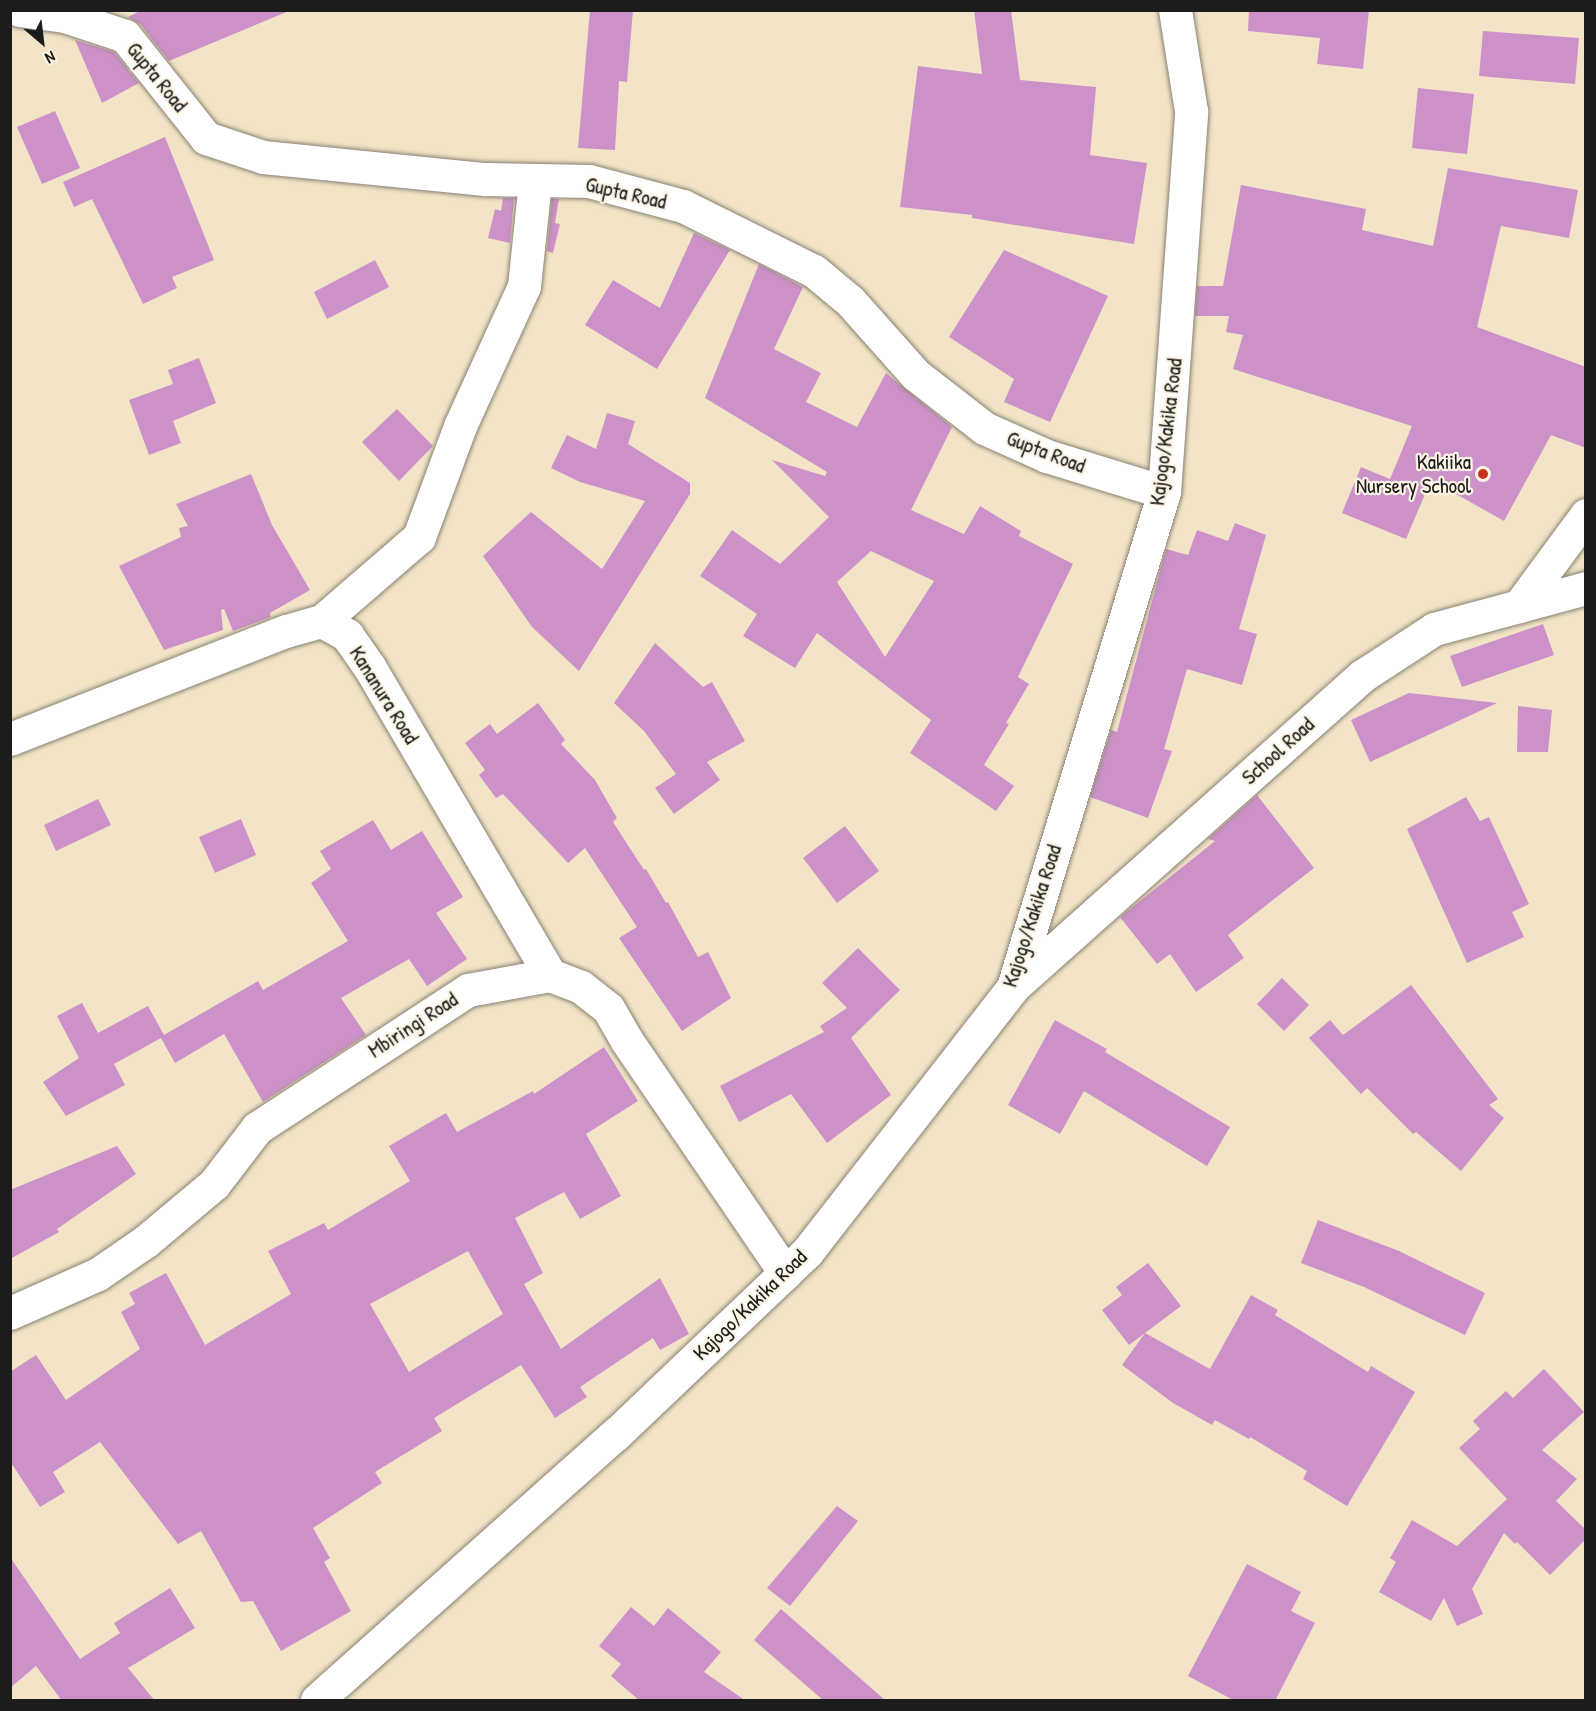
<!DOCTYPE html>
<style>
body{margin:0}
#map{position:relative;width:1596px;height:1711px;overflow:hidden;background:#f3e4c7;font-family:"Patrick Hand",sans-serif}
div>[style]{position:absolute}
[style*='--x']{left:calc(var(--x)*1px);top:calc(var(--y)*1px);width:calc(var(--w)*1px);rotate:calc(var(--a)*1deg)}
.building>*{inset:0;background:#cc91c8}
.roads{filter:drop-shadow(0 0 2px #888072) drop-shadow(0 0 2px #888072)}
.street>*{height:33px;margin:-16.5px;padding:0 16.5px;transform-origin:16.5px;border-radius:16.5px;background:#fff}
.dots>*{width:16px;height:16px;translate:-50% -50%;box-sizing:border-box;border:3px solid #fcf5e5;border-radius:50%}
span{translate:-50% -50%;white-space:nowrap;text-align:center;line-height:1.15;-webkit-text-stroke:4.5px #fcf5e5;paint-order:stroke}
.street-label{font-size:21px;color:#1c1c1c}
.poi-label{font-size:21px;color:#1c1c1c}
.right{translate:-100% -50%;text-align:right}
.frame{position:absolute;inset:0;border:12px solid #1c1c1c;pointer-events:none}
.north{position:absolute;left:12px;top:12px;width:60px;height:60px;-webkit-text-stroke:4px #fcf5e5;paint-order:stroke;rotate:152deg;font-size:16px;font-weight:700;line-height:24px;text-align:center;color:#1c1c1c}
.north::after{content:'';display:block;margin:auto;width:21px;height:27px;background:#1c1c1c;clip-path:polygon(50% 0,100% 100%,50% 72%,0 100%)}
</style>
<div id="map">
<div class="building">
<i style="clip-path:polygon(142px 10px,289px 10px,289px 11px,169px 61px,140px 24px,128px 17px)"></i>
<i style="clip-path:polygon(590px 10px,633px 10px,627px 82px,619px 81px,615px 150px,578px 148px)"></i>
<i style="clip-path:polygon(974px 10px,1011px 10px,1020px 80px,1096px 87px,1090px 155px,1147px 163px,1134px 244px,972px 218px,972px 215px,900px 207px,918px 66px,982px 74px)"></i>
<i style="clip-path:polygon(1249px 10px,1369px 10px,1363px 69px,1317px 64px,1320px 38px,1248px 31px)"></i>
<i style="clip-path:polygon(1483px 31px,1579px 38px,1575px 84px,1479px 76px)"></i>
<i style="clip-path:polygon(75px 40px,114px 52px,139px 83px,102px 103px)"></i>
<i style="clip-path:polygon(1418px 88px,1474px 94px,1467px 154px,1412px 148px)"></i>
<i style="clip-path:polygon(55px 111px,80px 168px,42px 184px,17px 127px)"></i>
<i style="clip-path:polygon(165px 137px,214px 260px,172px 277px,177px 288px,143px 304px,92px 199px,74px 207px,63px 182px)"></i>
<i style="clip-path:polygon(1448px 168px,1578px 190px,1569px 238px,1501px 226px,1477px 327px,1586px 367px,1586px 448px,1551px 435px,1504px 521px,1431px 480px,1406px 539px,1342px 513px,1361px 467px,1390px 479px,1412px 426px,1233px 369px,1243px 335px,1226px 332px,1229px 316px,1195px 316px,1197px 286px,1223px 286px,1241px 185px,1366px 209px,1362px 230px,1433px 246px)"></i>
<i style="clip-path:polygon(503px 198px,514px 198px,510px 243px,488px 238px,495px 209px,501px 211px)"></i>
<i style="clip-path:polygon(552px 199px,559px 199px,555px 223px,560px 224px,553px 253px,547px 251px)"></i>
<i style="clip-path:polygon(694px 233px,730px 250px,657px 369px,585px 325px,613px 280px,660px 308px)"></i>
<i style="clip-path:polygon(1004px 250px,1108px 296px,1050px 422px,1004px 402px,1014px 379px,949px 337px)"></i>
<i style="clip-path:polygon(375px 260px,389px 287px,327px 319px,314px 292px)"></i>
<i style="clip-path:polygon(evenodd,759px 264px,803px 287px,774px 349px,821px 373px,806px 402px,857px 427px,886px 373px,952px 427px,911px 510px,964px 534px,980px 506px,1021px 531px,1019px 536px,1073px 564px,1018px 677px,1029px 684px,1006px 723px,1009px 724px,984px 765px,1014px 786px,996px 811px,910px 753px,931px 720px,817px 633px,795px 668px,743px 636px,757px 614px,700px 576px,732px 530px,780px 564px,829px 517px,772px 460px,825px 476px,827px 472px,705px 398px,759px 264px,871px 551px,934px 581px,885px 657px,837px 582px,871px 551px)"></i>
<i style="clip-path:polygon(199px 358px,216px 403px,173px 421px,181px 443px,149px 455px,129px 400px,173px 384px,168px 370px)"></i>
<i style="clip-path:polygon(397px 409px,433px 446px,399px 481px,362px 442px)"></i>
<i style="clip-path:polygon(607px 413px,635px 421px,628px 444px,690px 483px,690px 494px,579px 671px,532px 627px,483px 556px,531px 512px,602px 569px,645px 501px,580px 482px,551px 468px,567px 435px,596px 449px)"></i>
<i style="clip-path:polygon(251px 474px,272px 525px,310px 590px,270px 613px,271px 617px,233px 631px,224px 609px,221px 610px,223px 630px,164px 650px,119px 566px,181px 537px,179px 528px,188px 526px,176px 504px)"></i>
<i style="clip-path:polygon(1235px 523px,1266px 535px,1239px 629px,1257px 634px,1242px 685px,1187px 669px,1164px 749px,1172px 751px,1148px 818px,1090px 797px,1111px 730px,1117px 732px,1166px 549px,1188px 555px,1197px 530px,1228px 541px)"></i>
<i style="clip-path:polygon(1543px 624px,1554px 655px,1462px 687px,1450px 656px)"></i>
<i style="clip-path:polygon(655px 643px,703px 687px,712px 682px,745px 741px,707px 762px,720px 780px,674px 814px,655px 788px,676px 774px,644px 731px,614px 703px)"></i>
<i style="clip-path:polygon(1409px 693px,1497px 703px,1370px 762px,1351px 720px)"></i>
<i style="clip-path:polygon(538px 703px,565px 740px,561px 744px,595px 780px,617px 818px,613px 822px,644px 870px,646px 869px,666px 903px,668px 902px,698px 957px,708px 952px,731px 998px,682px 1031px,619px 938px,637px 927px,585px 848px,568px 863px,503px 794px,496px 798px,479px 775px,485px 770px,465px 743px,490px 724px,497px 734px)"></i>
<i style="clip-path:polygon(1518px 706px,1552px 710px,1548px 752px,1517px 752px)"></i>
<i style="clip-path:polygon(1257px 795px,1314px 868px,1228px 935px,1244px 958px,1196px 992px,1170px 954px,1157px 964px,1120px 917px,1215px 841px,1208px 839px)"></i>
<i style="clip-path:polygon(1466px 797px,1480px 821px,1489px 817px,1529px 904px,1512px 912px,1524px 937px,1467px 963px,1407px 829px)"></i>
<i style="clip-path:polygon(98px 799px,111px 825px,56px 851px,44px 825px)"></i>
<i style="clip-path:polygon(241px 819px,256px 855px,215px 873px,199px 837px)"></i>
<i style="clip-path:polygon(373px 820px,391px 850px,422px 831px,463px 897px,436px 913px,467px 959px,427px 986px,409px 959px,341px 998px,366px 1035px,263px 1102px,224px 1034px,175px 1063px,161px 1038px,114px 1064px,125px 1085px,66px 1116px,43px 1082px,79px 1058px,57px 1016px,82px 1003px,98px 1033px,148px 1006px,164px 1035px,258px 981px,263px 990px,348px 941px,311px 883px,331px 869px,320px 851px)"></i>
<i style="clip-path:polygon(845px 826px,879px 871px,837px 903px,803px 858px)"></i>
<i style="clip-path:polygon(858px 948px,900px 990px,851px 1038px,891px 1095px,827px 1143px,791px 1094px,739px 1122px,720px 1086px,824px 1032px,820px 1026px,847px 1008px,822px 983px)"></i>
<i style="clip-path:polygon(1282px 978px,1309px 1005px,1284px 1031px,1257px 1004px)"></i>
<i style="clip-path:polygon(1411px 985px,1498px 1099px,1489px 1105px,1504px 1118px,1461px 1171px,1416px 1132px,1413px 1134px,1367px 1088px,1361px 1094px,1309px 1038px,1330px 1020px,1343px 1035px)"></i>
<i style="clip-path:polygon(1055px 1020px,1107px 1049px,1105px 1052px,1230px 1127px,1207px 1166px,1084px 1091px,1060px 1134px,1008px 1105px)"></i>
<i style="clip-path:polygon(evenodd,604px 1047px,638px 1101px,586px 1134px,621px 1196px,580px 1219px,564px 1192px,515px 1218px,543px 1273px,524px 1284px,561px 1349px,660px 1278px,689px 1334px,660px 1350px,653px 1338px,580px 1387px,587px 1397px,555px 1418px,521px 1365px,434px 1418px,442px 1431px,375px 1472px,382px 1483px,313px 1528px,330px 1558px,324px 1562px,351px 1611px,281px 1651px,253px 1601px,241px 1602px,201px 1531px,178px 1544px,100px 1442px,53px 1472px,65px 1492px,40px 1507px,10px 1461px,10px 1372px,36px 1355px,66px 1400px,140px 1349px,121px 1312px,135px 1304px,129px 1293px,166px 1273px,205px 1345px,291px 1294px,268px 1251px,324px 1223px,328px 1230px,410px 1181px,389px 1146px,446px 1113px,457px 1132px,533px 1091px,534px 1094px,604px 1047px,468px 1251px,503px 1314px,409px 1372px,370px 1304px,468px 1251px)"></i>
<i style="clip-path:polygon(117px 1146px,136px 1174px,57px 1229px,59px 1232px,10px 1259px,10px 1190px)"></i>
<i style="clip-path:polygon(1318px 1220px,1399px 1251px,1485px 1293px,1465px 1335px,1364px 1287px,1301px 1263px)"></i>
<i style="clip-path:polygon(1148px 1263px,1181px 1306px,1129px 1345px,1102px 1310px,1122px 1295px,1116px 1287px)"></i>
<i style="clip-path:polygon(1251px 1295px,1278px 1310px,1275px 1315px,1368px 1372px,1371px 1366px,1415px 1392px,1347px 1506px,1303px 1479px,1307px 1471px,1250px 1437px,1249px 1439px,1215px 1420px,1212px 1425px,1173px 1403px,1122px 1365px,1145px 1333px,1210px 1369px)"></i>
<i style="clip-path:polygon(1544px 1369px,1584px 1412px,1542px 1450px,1577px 1479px,1556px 1501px,1586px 1530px,1586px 1539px,1550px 1575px,1517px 1542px,1515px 1544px,1504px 1533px,1472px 1589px,1483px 1614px,1457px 1626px,1444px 1598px,1431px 1621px,1379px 1592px,1396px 1562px,1390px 1558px,1412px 1520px,1457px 1546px,1507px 1499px,1459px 1448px,1480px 1429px,1473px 1421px,1506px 1391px,1513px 1398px)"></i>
<i style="clip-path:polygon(837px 1506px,858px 1521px,790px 1606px,767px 1588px)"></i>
<i style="clip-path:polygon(10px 1557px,80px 1659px,120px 1633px,114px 1623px,170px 1588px,195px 1628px,128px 1668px,155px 1701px,62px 1701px,36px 1666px,10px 1688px)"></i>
<i style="clip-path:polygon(1247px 1564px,1301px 1592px,1291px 1611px,1315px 1623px,1275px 1701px,1235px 1701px,1188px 1676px)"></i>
<i style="clip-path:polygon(631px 1607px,654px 1626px,668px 1608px,721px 1652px,704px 1672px,746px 1701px,640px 1701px,611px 1676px,621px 1664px,599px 1646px)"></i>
<i style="clip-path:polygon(781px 1609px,886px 1701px,824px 1701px,754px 1640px)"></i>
</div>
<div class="roads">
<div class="street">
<i style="--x:19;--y:10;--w:46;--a:7.4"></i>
<i style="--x:65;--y:16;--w:63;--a:18.4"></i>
<i style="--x:125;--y:36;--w:130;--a:51.5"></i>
<i style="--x:206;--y:138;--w:60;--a:18.4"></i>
<i style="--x:263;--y:157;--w:223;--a:5.7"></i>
<i style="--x:485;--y:179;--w:104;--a:1.1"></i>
<i style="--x:589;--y:181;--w:97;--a:14.9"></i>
<i style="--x:683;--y:206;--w:146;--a:26.4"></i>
<i style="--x:814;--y:271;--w:47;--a:39.8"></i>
<i style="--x:850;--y:301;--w:99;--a:48.3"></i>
<i style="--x:916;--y:375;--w:86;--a:37.9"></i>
<i style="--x:984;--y:428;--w:69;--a:24"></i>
<i style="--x:1047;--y:456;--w:122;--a:17.1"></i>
<i style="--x:1519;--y:606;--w:113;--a:-53.6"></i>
<i style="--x:322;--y:621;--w:128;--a:-40.9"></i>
<i style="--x:419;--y:537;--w:118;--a:-69.7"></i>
<i style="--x:460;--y:426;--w:154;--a:-65.4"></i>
<i style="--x:524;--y:286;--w:106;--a:-84"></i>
<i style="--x:10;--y:739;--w:296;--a:-21.4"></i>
<i style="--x:286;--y:631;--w:37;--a:-16"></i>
<i style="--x:322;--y:621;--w:29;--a:29"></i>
<i style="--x:347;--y:635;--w:40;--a:55.1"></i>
<i style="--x:370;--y:668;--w:356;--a:59.6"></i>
<i style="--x:1013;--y:987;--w:467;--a:-41.7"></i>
<i style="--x:1362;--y:676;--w:86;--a:-33.1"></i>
<i style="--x:1434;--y:629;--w:157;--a:-15.1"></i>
<i style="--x:10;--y:1313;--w:96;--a:-23.9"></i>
<i style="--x:98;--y:1274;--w:58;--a:-34.5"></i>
<i style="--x:146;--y:1241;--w:89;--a:-40"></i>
<i style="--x:214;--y:1184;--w:71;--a:-52.5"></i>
<i style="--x:257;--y:1128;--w:252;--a:-33.2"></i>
<i style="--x:468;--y:990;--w:83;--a:-10.4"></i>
<i style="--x:550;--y:975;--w:33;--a:21"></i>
<i style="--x:581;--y:987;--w:34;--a:38"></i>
<i style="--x:608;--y:1008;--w:38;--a:60"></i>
<i style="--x:627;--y:1041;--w:281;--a:55.7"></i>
<i style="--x:317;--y:1700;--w:400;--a:-41.7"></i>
<i style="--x:616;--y:1434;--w:264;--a:-43.6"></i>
<i style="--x:807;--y:1252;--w:336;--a:-52.1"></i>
<i style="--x:1013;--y:987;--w:518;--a:-73.04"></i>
<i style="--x:1164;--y:492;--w:382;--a:-85.9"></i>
<i style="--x:1191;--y:111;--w:102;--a:-99"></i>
</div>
</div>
<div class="dots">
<i style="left:1483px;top:474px;background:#c8321e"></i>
</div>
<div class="street-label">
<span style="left:157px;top:77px;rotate:51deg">Gupta Road</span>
<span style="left:626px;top:193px;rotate:13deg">Gupta Road</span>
<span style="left:1166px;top:432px;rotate:-83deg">Kajogo/Kakika Road</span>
<span style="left:1046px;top:452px;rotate:21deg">Gupta Road</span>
<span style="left:384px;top:695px;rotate:58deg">Kananura Road</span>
<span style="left:1278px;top:751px;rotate:-42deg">School Road</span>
<span style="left:1032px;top:916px;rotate:-72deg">Kajogo/Kakika Road</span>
<span style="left:413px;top:1025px;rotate:-33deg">Mbiringi Road</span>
<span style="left:750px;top:1305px;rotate:-44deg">Kajogo/Kakika Road</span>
</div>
<div class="poi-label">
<span class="right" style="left:1471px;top:474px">Kakiika<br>Nursery School</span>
</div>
<div class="frame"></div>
<div class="north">N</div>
</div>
